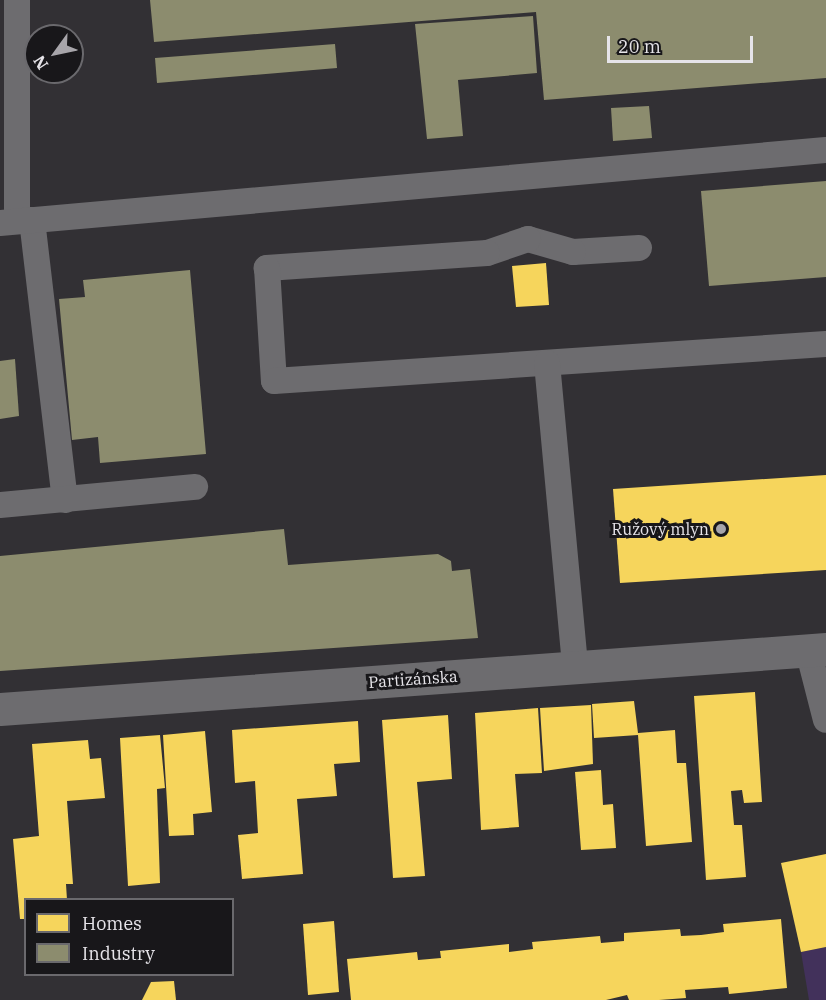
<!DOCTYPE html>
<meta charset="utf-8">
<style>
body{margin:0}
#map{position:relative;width:826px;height:1000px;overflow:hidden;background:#323034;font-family:"IBM Plex Serif",serif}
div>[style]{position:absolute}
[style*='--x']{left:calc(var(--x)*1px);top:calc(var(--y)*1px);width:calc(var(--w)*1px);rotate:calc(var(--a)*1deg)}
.green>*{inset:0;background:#42315b}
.homes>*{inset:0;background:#f6d55c}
.industry>*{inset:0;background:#8c8c6e}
.lane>*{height:26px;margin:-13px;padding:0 13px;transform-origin:13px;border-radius:13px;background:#6d6c6f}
.street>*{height:33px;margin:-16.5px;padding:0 16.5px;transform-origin:16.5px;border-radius:16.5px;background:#6d6c6f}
.dots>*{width:16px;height:16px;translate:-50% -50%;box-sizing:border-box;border:3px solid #18171a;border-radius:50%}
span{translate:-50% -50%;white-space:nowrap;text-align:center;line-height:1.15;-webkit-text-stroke:6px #18171a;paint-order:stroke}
.poi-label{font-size:16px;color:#e6e4e9}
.right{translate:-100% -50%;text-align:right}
.street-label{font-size:16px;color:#e6e4e9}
.legend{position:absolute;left:24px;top:898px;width:210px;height:78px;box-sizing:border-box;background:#18171a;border:2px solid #6a696d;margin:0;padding:8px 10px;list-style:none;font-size:18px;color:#e6e4e9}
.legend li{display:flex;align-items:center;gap:12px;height:30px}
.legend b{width:30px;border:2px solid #6a696d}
.north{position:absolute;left:24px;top:24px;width:60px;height:60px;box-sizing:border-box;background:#18171a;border:2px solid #6a696d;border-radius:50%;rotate:237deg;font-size:16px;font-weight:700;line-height:24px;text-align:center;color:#e6e4e9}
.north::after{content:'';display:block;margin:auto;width:21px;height:27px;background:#a7a5aa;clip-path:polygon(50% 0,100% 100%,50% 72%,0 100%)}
.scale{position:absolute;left:607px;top:36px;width:146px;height:27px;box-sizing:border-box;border:3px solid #e6e4e9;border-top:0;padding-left:8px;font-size:18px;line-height:21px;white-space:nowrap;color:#e6e4e9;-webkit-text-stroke:4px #18171a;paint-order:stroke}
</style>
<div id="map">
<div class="green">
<i style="clip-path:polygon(826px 947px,826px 1000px,809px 1000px,801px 952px)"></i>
</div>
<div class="homes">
<i style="clip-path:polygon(546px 263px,549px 305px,516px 307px,512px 266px)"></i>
<i style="clip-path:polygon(826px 475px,826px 570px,620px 583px,613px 489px)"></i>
<i style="clip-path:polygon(755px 692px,762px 802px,744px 803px,742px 790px,731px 791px,734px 825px,742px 825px,746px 877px,706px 880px,694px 696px)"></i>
<i style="clip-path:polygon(634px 701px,638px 733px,675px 730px,677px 763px,686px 763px,692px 842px,646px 846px,638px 735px,594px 738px,592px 704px)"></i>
<i style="clip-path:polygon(591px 705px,593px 764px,544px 771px,540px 708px)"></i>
<i style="clip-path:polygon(538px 708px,542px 773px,515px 774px,519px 827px,481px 830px,475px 713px)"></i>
<i style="clip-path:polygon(448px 715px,452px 779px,417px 782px,425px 876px,393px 878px,382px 720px)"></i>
<i style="clip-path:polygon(358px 721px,360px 762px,334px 764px,337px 796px,297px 799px,303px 874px,242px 879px,238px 835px,258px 833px,255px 781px,235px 783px,232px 730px)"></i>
<i style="clip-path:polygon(205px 731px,212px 812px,193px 814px,194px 835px,169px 836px,163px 735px)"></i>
<i style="clip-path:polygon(160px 735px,165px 788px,157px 789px,160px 883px,128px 886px,120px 738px)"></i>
<i style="clip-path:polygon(88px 740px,90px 759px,101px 758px,105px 798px,67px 801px,73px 884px,66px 884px,67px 900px,26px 900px,26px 919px,20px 919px,13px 839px,39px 836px,32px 744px)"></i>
<i style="clip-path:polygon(601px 770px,603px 805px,613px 804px,616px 848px,581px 850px,575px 772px)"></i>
<i style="clip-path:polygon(826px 854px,826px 947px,801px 952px,781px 863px)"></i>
<i style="clip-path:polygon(781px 919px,787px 988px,729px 994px,728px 987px,685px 990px,686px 998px,659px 1000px,629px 1000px,627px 995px,606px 1000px,351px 1000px,347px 959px,417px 952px,418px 960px,441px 958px,440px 951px,509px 944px,509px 952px,533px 949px,532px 942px,600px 936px,601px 943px,624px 941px,624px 933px,680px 929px,681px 936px,701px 935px,724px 932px,723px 924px)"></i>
<i style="clip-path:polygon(334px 921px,339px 992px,308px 995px,303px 924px)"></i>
<i style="clip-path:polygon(174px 981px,176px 1000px,142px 1000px,151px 982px)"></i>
</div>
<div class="industry">
<i style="clip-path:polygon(150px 0,826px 0,826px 78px,544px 100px,536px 12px,154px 42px)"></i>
<i style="clip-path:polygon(533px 16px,537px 73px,458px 80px,463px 136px,427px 139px,415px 24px)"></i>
<i style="clip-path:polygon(335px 44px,337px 68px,157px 83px,155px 58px)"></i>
<i style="clip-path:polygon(649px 106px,652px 138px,613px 141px,611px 108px)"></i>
<i style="clip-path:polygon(826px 181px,826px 277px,709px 286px,701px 191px)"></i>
<i style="clip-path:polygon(190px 270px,206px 454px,100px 463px,98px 437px,72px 440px,59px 299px,85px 297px,83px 280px)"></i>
<i style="clip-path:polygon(15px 359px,19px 416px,0 419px,0 361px)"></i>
<i style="clip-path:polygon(284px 529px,288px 565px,438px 554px,451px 561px,452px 571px,470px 569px,478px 638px,0 671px,0 556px)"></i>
</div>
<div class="lane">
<i style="--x:17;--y:0;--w:221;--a:90"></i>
<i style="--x:32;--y:220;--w:282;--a:83.3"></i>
<i style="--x:0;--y:223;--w:829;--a:-5.05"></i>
<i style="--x:639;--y:248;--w:66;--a:176.5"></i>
<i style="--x:573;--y:252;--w:47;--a:-163.9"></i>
<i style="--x:528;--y:239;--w:43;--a:161.1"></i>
<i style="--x:487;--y:253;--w:221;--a:176.1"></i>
<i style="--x:267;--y:268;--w:113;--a:86.5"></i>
<i style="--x:274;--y:381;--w:553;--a:-3.83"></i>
<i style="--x:547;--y:363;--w:305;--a:84.7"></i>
<i style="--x:0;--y:505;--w:196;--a:-5.3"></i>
<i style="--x:808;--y:650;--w:72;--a:75.6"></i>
</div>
<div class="street">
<i style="--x:0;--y:709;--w:828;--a:-4.15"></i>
</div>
<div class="dots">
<i style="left:721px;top:529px;background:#a7a5aa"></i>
</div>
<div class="poi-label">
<span class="right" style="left:709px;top:529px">Ružový mlyn</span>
</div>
<div class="street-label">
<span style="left:413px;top:679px;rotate:-4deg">Partizánska</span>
</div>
<ul class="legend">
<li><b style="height:16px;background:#f6d55c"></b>Homes</li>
<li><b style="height:16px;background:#8c8c6e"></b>Industry</li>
</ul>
<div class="north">N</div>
<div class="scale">20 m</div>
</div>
